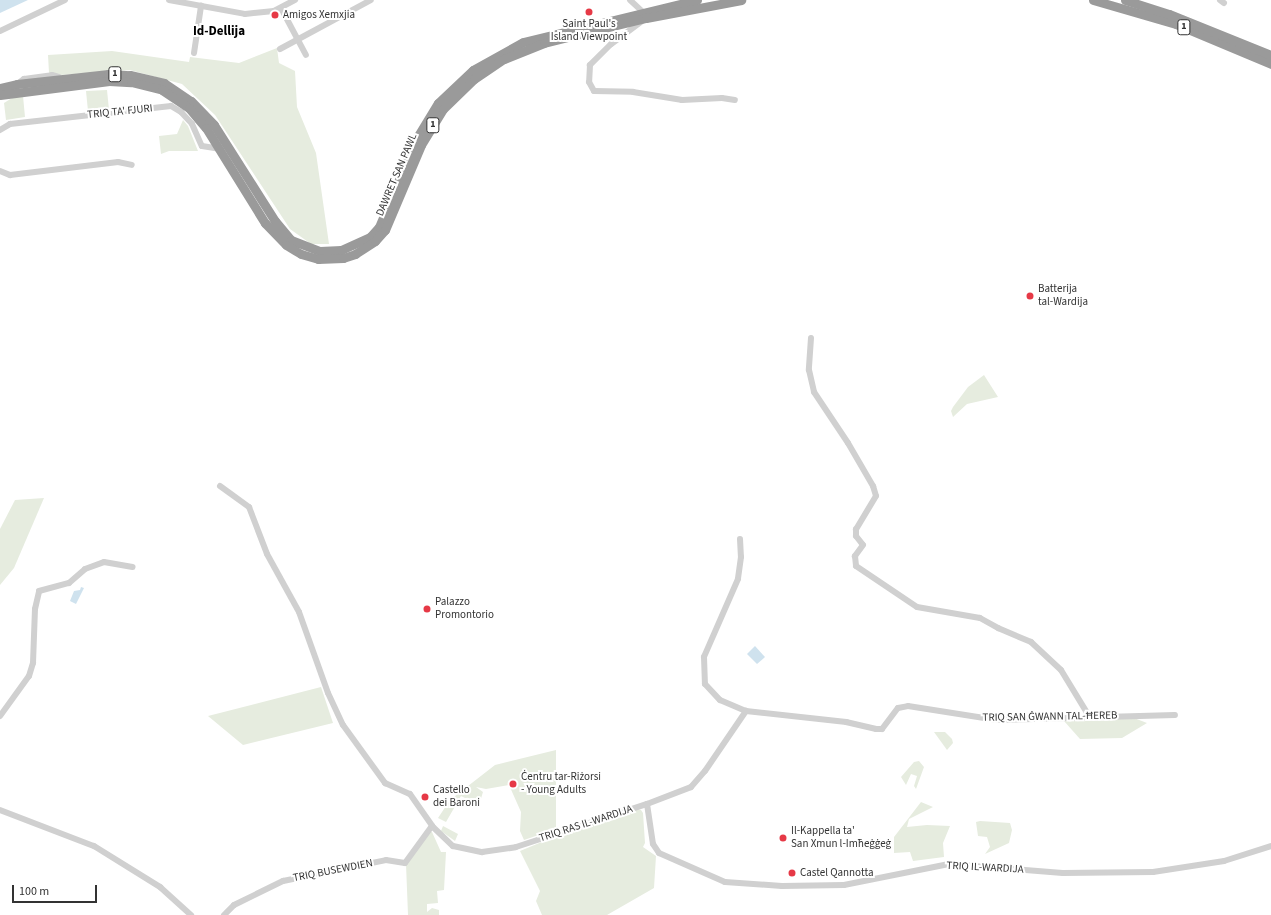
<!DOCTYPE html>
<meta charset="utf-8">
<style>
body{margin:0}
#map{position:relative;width:1271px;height:915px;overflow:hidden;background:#fff;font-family:"Source Sans 3",sans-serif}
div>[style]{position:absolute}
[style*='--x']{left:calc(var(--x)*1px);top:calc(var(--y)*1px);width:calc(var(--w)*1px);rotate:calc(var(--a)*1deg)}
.green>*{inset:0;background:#e6ecdf}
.water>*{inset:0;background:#cfe2ee}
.minor>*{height:6px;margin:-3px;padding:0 3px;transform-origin:3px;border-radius:3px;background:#d0d0d0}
.highway>*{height:9px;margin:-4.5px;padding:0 4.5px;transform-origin:4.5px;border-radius:4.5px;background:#9a9a9a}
.dots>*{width:11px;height:11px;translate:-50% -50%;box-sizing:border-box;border:2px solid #fff;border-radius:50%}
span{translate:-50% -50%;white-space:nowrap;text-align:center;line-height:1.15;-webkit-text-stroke:4px #fff;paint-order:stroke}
.shield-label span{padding:1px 3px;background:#fff;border:1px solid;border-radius:3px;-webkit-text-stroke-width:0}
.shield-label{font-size:10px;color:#333;font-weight:700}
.poi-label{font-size:11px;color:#333}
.left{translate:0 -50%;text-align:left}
.street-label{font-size:11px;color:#333}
.quarter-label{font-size:13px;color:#000;font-weight:700}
.scale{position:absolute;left:12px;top:885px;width:85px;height:18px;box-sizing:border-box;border:2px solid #333;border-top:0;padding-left:5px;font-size:12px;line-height:14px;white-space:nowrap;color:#333;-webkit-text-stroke:3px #fff;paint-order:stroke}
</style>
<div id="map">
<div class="green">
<i style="clip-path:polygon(277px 48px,279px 63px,295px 71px,297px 107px,316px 153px,329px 244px,311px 244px,290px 229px,215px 115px,182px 84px,130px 70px,61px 75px,49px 73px,48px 55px,112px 51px,189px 62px,190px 57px,239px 63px)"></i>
<i style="clip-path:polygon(107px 90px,109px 110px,88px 111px,86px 91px)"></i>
<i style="clip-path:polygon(23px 96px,25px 117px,6px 120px,4px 103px,12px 98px)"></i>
<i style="clip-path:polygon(183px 120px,188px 126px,198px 151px,169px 151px,161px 154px,159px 136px,177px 134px)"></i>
<i style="clip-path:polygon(984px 375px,998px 397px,967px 404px,953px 417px,951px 411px,953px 407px,968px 387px)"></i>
<i style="clip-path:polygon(44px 498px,14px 568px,0 585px,0 529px,15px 500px)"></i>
<i style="clip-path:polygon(321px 687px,333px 723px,243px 745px,208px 716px)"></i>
<i style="clip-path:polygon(1134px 718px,1147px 723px,1122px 738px,1080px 739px,1064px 721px)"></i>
<i style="clip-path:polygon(934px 732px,945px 732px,952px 739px,953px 743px,947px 750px)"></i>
<i style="clip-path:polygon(556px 750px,556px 829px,524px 840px,520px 831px,521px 812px,509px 785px,486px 789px,476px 787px,483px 792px,479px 805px,461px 796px,446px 822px,438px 818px,450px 800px,495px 765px)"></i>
<i style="clip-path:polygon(919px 761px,924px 767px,916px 789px,914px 786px,917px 776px,911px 774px,906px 785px,901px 777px,914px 762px)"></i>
<i style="clip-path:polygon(921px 802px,933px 807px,909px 819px,907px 827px,927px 825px,950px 826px,943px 843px,944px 857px,913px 861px,910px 852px,894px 853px,894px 837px)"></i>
<i style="clip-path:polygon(636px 809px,641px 810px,643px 813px,645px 843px,643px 847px,656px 856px,654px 888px,607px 915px,542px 915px,536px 901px,540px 891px,520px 851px,566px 832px)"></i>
<i style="clip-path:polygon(980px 821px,1010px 823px,1012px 830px,1009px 843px,985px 854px,990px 847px,987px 837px,978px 836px,976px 822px)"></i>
<i style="clip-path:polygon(443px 826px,458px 834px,455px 841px,441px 831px)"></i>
<i style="clip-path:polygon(429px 832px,432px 832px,441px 852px,446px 852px,444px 890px,437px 891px,438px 903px,427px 904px,427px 912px,432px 908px,439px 910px,439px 915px,408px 915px,406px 864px)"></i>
</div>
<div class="water">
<i style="clip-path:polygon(0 0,28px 0,0 13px)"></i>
<i style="clip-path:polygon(81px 587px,84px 588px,76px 604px,70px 601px,74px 591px,80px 590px)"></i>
<i style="clip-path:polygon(755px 646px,765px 657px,757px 664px,747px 654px)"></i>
</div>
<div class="minor">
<i style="--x:169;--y:0;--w:77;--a:10.4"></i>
<i style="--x:245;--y:14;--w:29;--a:-6"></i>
<i style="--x:274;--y:11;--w:24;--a:-28"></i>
<i style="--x:630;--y:0;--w:16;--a:43"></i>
<i style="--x:1220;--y:0;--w:5;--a:37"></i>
<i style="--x:281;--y:8;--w:53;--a:62"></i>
<i style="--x:642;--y:21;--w:39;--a:143"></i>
<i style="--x:611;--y:44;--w:30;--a:135"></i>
<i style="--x:590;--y:65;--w:17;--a:93"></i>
<i style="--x:589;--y:82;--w:10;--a:61"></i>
<i style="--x:594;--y:91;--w:39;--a:1"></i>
<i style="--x:633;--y:92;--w:50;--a:9.3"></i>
<i style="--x:682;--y:100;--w:40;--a:-2.9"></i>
<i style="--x:722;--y:98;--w:13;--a:9"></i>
<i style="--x:0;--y:31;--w:72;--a:-25.5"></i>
<i style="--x:280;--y:49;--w:103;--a:-28.3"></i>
<i style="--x:194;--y:53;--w:48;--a:-81.5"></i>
<i style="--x:20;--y:82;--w:5;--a:-37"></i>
<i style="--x:24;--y:79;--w:28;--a:-8"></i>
<i style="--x:52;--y:75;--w:7;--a:16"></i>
<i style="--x:0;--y:130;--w:12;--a:-31"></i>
<i style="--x:10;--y:124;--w:162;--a:-6.4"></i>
<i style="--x:171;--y:106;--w:12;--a:31"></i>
<i style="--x:181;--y:112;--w:16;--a:47"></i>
<i style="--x:192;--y:124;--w:24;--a:66"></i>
<i style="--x:202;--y:146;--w:19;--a:9"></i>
<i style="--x:0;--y:171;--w:11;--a:22"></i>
<i style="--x:10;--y:175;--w:109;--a:-6.9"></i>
<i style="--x:118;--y:162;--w:14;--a:12"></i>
<i style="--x:811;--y:338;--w:32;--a:94"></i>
<i style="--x:809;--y:370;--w:23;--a:77"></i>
<i style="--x:814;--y:392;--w:61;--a:56.3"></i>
<i style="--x:848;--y:443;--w:50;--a:59.8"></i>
<i style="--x:873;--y:486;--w:10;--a:73"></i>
<i style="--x:876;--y:496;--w:39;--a:121"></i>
<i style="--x:856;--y:529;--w:7;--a:90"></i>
<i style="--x:856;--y:536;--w:11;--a:52"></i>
<i style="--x:863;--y:545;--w:14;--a:126"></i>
<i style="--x:855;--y:556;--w:10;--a:84"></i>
<i style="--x:856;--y:566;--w:73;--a:33.9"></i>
<i style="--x:917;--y:607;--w:64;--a:9.9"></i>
<i style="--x:980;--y:618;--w:21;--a:29"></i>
<i style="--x:998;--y:628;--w:36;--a:23"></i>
<i style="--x:1031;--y:642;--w:41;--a:43"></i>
<i style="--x:1061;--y:670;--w:54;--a:58.7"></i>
<i style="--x:220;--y:486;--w:36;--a:36"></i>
<i style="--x:249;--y:507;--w:50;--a:69"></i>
<i style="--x:267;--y:554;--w:66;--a:61.1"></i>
<i style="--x:299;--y:612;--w:86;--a:70.3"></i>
<i style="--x:328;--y:693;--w:35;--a:65"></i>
<i style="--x:343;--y:725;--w:72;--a:54.1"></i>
<i style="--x:385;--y:783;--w:27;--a:24"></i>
<i style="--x:410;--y:794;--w:39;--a:55"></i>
<i style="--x:432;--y:826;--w:29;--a:44"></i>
<i style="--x:453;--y:846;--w:30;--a:12"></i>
<i style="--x:482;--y:852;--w:34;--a:-8"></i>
<i style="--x:516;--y:847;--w:138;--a:-18.2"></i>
<i style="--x:647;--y:804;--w:47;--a:-21.1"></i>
<i style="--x:691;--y:787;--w:21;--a:-49"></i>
<i style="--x:705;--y:771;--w:73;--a:-55.7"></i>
<i style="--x:740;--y:539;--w:18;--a:87"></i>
<i style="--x:741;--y:557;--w:22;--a:98"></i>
<i style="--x:738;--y:579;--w:85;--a:113.6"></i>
<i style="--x:704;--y:657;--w:27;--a:88"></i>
<i style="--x:705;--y:684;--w:22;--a:47"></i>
<i style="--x:720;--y:700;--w:28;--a:23"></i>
<i style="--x:746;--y:711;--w:101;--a:6.3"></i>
<i style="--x:846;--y:722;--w:31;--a:13"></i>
<i style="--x:876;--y:729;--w:6;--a:0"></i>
<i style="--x:882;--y:729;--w:26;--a:-53"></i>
<i style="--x:898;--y:708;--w:10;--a:-11"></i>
<i style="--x:908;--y:706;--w:90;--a:8.9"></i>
<i style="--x:997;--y:720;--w:178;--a:-1.6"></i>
<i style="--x:0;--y:716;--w:49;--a:-54.1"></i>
<i style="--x:29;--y:676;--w:14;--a:-73"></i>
<i style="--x:33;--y:663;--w:54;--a:-87.9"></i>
<i style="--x:35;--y:609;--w:18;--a:-77"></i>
<i style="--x:39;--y:591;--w:31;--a:-15"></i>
<i style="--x:69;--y:583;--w:21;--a:-41"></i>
<i style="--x:85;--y:569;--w:20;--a:-20"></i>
<i style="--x:104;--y:562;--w:29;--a:10"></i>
<i style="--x:647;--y:804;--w:40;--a:81.5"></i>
<i style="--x:653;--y:844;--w:11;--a:56"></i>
<i style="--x:659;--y:853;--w:72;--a:23.7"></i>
<i style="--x:725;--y:882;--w:57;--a:4"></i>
<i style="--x:782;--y:886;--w:62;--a:-0.9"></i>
<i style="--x:844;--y:885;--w:107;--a:-11.3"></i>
<i style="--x:949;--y:864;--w:114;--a:4.5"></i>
<i style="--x:1063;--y:873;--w:90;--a:-0.6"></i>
<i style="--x:1153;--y:872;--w:72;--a:-8.8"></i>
<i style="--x:1224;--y:861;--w:49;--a:-17.7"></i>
<i style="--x:0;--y:810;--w:101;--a:21"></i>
<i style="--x:94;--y:846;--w:78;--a:31.8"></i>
<i style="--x:160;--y:887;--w:42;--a:42.1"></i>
<i style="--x:224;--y:915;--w:14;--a:-45"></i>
<i style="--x:234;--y:905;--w:55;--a:-26.1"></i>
<i style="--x:283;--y:881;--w:105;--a:-11.5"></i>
<i style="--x:386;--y:860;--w:19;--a:9"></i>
<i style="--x:405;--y:863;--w:46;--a:-53.9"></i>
</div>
<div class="highway">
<i style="--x:1093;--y:0;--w:86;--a:16.1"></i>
<i style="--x:1176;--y:24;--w:103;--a:22.8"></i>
<i style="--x:1125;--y:0;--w:46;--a:17.7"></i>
<i style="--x:1169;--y:14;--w:110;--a:21.9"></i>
<i style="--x:0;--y:88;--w:17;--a:-13"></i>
<i style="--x:17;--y:84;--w:92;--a:-6.3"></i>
<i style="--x:108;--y:74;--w:22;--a:3"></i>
<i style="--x:130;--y:75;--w:35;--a:13"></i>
<i style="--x:164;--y:83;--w:32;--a:34"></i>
<i style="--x:191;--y:101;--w:33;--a:46"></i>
<i style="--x:214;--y:125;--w:114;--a:57.6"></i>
<i style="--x:275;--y:221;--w:25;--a:50"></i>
<i style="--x:291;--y:240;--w:31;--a:21"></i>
<i style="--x:320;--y:251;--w:21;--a:-3"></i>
<i style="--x:341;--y:250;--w:32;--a:-24"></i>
<i style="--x:370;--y:237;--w:13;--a:-48"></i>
<i style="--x:379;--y:227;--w:95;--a:-67.2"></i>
<i style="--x:416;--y:139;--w:42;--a:-58.6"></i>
<i style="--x:438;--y:103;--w:48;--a:-43.3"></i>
<i style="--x:473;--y:70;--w:57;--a:-29.2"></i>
<i style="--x:523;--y:42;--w:179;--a:-13.6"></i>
<i style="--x:0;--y:95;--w:110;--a:-7.3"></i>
<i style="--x:109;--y:81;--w:22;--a:3"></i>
<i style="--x:131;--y:82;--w:32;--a:14"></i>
<i style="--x:162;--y:90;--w:32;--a:34"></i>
<i style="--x:189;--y:108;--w:26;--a:50"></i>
<i style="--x:206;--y:128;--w:112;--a:58.2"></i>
<i style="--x:265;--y:223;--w:30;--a:46"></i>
<i style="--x:286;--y:245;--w:17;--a:31"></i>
<i style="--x:301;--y:254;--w:18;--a:16"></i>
<i style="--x:318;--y:259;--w:25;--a:-2"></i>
<i style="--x:343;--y:258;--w:13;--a:-18"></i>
<i style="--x:355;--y:254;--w:24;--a:-33"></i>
<i style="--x:375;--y:241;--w:15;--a:-48"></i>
<i style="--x:385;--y:230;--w:92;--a:-67"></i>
<i style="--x:421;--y:145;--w:42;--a:-58.6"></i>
<i style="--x:443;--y:109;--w:43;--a:-44.1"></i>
<i style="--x:474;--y:79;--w:36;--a:-34"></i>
<i style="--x:504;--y:59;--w:43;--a:-21.8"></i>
<i style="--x:544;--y:43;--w:29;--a:-14"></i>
<i style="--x:572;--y:36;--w:76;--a:-13.7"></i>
<i style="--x:646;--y:18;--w:97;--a:-10.7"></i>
</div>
<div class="dots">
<i style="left:589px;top:12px;background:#e63946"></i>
<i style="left:275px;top:15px;background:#e63946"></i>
<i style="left:1030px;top:296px;background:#e63946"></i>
<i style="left:427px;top:609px;background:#e63946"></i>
<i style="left:513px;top:784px;background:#e63946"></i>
<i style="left:425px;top:797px;background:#e63946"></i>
<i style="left:783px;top:838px;background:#e63946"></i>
<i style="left:792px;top:873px;background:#e63946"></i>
</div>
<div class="shield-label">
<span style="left:1184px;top:27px">1</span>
<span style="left:115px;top:74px">1</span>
<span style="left:433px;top:125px">1</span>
</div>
<div class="poi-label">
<span class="left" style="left:283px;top:15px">Amigos Xemxjia</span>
<span style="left:589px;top:31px">Saint Paul's<br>Island Viewpoint</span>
<span class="left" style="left:1038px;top:296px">Batterija<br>tal-Wardija</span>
<span class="left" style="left:435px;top:609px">Palazzo<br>Promontorio</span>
<span class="left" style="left:521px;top:784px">Ċentru tar-Riżorsi<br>- Young Adults</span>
<span class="left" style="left:433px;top:797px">Castello<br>dei Baroni</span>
<span class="left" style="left:791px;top:838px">Il-Kappella ta'<br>San Xmun l-Imħeġġeġ</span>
<span class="left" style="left:800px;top:873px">Castel Qannotta</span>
</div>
<div class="street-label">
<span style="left:120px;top:112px;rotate:-6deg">TRIQ TA' FJURI</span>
<span style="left:397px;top:175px;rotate:-67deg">DAWRET SAN PAWL</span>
<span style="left:1050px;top:717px;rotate:-1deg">TRIQ SAN ĠWANN TAL-ĦEREB</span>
<span style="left:586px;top:824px;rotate:-18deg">TRIQ RAS IL-WARDIJA</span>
<span style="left:985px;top:868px;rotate:3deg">TRIQ IL-WARDIJA</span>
<span style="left:333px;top:871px;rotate:-11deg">TRIQ BUSEWDIEN</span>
</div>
<div class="quarter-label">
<span style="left:219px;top:31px">Id-Dellija</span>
</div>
<div class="scale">100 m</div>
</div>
